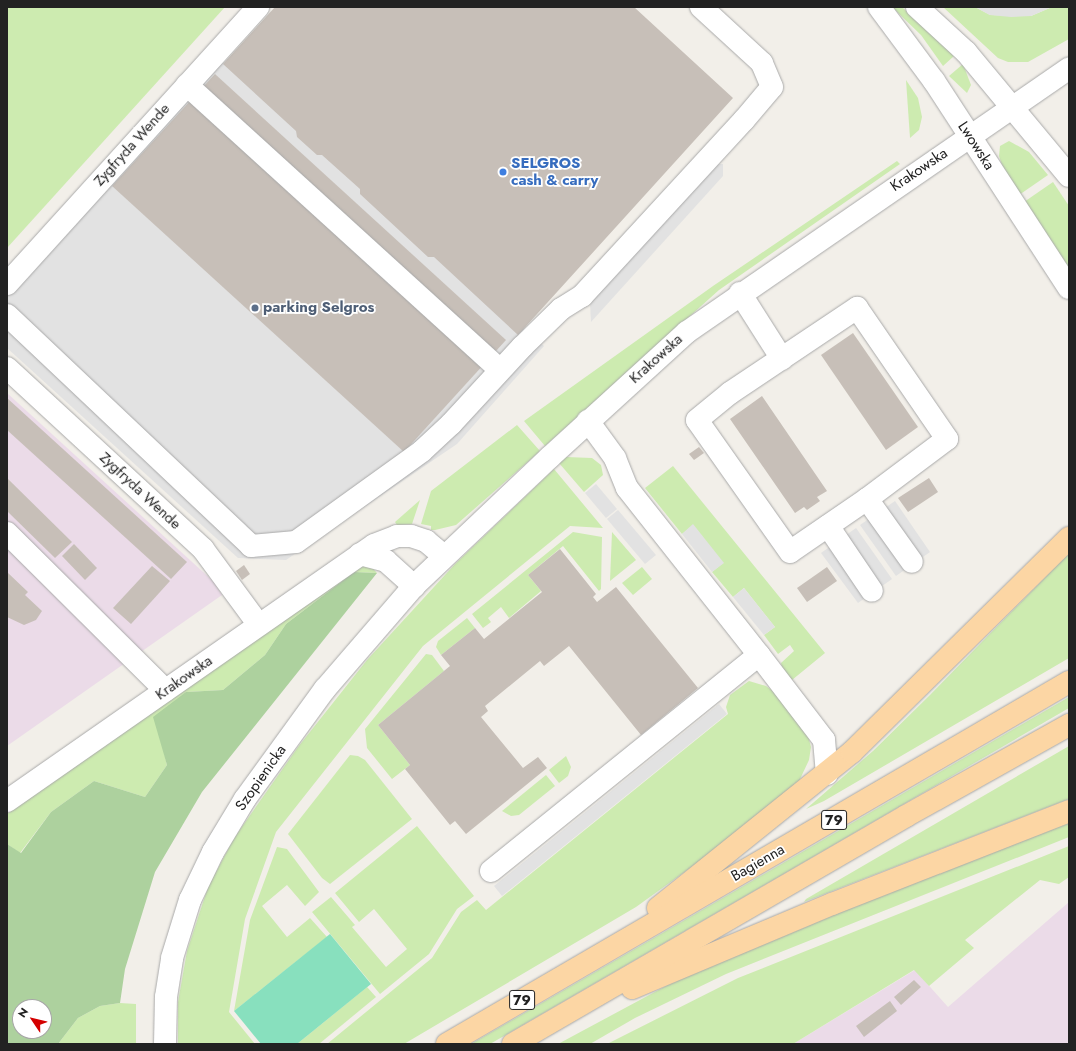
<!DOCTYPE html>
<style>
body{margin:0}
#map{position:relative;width:1076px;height:1051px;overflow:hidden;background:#f2efe9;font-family:Jost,sans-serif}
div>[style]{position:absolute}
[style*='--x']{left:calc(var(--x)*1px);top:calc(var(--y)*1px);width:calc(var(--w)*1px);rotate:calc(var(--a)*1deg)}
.industrial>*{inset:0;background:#ebdbe8}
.grass>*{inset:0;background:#cdebb0}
.forest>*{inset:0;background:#add19e}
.pitch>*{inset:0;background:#88e0be}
.parking>*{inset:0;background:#e2e2e2}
.building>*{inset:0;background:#c7bfb8}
.roads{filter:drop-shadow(0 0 1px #a9a9a9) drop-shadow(0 0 1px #a9a9a9)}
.minor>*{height:22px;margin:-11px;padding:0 11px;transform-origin:11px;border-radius:11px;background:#fff}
.major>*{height:22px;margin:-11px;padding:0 11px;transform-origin:11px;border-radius:11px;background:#fcd6a4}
.dots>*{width:11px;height:11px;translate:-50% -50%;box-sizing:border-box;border:2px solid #fff;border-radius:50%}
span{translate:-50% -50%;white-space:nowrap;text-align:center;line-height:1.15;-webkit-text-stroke:3.5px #fff;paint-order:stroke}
.shield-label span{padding:1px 3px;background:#fff;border:1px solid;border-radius:3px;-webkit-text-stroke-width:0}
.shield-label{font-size:14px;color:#222;font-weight:700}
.street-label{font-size:15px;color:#222}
.shop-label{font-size:15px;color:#366cbe;font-weight:700}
.left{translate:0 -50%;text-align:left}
.service-label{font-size:15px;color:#4e5e75;font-weight:700}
.frame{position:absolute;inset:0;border:8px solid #222;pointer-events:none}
.north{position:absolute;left:12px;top:999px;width:40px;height:40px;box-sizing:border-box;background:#fff;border:1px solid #a7a7a7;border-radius:50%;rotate:305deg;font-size:11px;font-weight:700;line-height:16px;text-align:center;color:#222}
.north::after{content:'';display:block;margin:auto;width:14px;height:18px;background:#d40000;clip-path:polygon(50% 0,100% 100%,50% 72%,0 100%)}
</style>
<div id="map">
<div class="industrial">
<i style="clip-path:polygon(7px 393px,214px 582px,222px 595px,7px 746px)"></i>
<i style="clip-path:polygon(1069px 902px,1069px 1044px,793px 1044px,915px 970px,948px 1007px)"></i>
</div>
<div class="grass">
<i style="clip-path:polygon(7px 7px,225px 7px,7px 248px)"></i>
<i style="clip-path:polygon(892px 7px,902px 7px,954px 56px,943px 66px,921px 35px)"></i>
<i style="clip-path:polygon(943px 7px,975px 7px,990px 15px,1031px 16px,1052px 7px,1069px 7px,1069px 39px,1028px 62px,1008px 62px,998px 58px)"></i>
<i style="clip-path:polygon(963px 64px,971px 85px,967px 93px,949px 76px)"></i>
<i style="clip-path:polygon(906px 80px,918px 98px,922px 117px,919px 130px,910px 138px)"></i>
<i style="clip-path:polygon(1009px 141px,1029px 152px,1048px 175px,1019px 195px,1005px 174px,999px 156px,1000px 146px)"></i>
<i style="clip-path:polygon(897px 161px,900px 164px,719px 290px,545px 446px,524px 421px,713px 286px)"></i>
<i style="clip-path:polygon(1053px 182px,1069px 206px,1069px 269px,1024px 202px)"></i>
<i style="clip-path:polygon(517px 425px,540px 451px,456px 525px,435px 530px,431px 530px,431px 526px,421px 524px,431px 491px)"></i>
<i style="clip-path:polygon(566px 457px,592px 458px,601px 465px,603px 475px,584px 492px,559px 463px)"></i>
<i style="clip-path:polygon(673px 466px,825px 653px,792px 680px,782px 668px,781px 663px,794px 651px,790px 645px,778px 654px,764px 635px,775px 627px,744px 588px,733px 597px,712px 572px,723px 563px,693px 525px,682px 534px,645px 488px)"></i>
<i style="clip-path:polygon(554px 469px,603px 528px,570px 526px,423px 646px,276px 832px,245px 919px,229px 1012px,255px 1044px,178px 1044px,178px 1002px,187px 951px,208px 887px,234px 838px,298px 747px,367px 660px,456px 563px)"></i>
<i style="clip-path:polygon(420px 500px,412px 524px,397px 525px,395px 522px)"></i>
<i style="clip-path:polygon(573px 532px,602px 537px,601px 589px,599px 591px,563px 546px,528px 575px,541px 591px,509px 618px,501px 607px,488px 618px,491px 622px,483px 628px,472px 614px)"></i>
<i style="clip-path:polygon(612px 532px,636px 560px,610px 581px)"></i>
<i style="clip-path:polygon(1069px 553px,1069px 658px,824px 801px,806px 809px,873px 751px,930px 695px)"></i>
<i style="clip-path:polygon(369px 564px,377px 573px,354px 572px,286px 624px,265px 655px,223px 690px,186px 692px,159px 731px,167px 765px,145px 797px,94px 781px,51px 812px,20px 853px,7px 844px,7px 814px,102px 748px,351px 566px)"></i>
<i style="clip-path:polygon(642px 567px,652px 579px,633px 595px,622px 583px)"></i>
<i style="clip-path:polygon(467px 618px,475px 628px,441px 655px,436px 647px,438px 641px)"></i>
<i style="clip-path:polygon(426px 654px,432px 655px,444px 671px,378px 725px,410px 765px,392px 779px,367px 748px,365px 729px)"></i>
<i style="clip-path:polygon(749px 681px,766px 686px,776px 693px,807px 732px,811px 747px,809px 760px,793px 794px,636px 907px,404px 1044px,327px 1044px,432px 958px,461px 912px,477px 900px,486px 910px,728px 714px,726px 707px,730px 695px)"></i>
<i style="clip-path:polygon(1069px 697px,1069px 708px,799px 865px,490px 1044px,471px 1044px)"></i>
<i style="clip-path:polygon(1069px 746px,1069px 799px,804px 902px,806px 899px)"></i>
<i style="clip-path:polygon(350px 755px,358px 756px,365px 760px,412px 819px,330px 884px,322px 878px,288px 834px)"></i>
<i style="clip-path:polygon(566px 756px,571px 767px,568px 776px,559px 783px,549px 770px)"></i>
<i style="clip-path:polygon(546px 775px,555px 786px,519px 815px,511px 816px,502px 811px)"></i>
<i style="clip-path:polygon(1069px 822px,1069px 837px,726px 974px,635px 1018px,590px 1044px,558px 1044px,679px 979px,747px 948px)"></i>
<i style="clip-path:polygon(417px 826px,474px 896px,457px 909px,429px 954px,380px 994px,312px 912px,331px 897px,355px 925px,352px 927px,386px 967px,407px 949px,374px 909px,359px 922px,335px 893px)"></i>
<i style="clip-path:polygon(1069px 846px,1069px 877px,1059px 884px,1040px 880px,965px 940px,974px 948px,929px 986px,914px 970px,793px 1044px,607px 1044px,738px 978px)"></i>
<i style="clip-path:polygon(277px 847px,287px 849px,319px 892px,305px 906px,287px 885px,262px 906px,287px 937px,310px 918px,327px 937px,234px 1011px,250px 920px)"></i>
<i style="clip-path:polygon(367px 987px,376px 997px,319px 1044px,297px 1044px)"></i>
<i style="clip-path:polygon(120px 1003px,136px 1004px,136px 1044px,58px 1044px,78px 1018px,100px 1006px)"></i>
</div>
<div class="forest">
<i style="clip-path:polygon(evenodd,354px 572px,377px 573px,202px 792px,155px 872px,125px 969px,120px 1003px,100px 1006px,78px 1018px,58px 1044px,7px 1044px,7px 844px,21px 853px,51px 812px,94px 781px,145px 797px,167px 765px,153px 717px,186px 692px,223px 690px,265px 655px,286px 624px,354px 572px,20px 1007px,44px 1007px,44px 1031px,20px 1031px,20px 1007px)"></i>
</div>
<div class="pitch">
<i style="clip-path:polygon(330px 934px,371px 984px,297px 1044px,261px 1044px,234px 1011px)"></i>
</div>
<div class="parking">
<i style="clip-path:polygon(975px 7px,1052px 7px,1031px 16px,1011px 17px,990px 15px)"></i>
<i style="clip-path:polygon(209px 61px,227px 63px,544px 346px,457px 444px,286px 560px,238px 558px,7px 348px,7px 284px)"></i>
<i style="clip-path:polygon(717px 164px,723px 164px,723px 176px,591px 322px,590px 303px)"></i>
<i style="clip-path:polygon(596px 484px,617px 509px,606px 518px,585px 493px)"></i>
<i style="clip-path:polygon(895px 501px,930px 552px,896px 576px,860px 525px)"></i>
<i style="clip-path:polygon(618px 510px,656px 555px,645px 564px,607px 519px)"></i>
<i style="clip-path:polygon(693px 524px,724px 563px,712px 572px,682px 534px)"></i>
<i style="clip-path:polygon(856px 528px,892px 579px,858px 603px,821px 553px)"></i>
<i style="clip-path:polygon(744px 588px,775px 627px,764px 635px,733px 597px)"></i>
<i style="clip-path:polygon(719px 704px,727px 714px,502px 896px,494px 886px)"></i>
</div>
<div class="building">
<i style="clip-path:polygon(275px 7px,634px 7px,733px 98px,518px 335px,434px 257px,428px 257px,360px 194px,360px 189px,322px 155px,317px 155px,297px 137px,296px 131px,223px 64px)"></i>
<i style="clip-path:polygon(215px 74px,506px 340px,404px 452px,112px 186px)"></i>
<i style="clip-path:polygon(853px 333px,918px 427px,886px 450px,821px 355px)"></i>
<i style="clip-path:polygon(762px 396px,827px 491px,817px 497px,820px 501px,807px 510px,804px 507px,795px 513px,730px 419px)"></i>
<i style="clip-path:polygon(7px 398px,187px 562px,171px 579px,7px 430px)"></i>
<i style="clip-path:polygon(699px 447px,704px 453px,694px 460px,689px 454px)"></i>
<i style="clip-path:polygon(7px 478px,72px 542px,55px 558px,7px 511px)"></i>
<i style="clip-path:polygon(929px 478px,938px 492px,908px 512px,898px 498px)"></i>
<i style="clip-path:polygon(74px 544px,97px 568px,85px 580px,62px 556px)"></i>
<i style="clip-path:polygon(560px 549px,596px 594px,593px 597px,597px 602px,616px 587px,698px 688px,641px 735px,569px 646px,544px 666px,540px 661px,485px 706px,488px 711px,481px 717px,523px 768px,538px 757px,547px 768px,466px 834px,455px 821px,450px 825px,405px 769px,410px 765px,378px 725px,450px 666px,441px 655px,475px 628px,484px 639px,542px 592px,528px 575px)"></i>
<i style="clip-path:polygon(244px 565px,250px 574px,242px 580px,236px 571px)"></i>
<i style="clip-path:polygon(152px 566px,170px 581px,131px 624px,113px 608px)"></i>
<i style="clip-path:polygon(827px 567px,837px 581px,807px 602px,797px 588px)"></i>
<i style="clip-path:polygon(7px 572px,28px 592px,25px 595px,42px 611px,36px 620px,24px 625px,7px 617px)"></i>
<i style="clip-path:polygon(914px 980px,921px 987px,901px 1005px,894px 997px)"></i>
<i style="clip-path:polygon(890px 1001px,897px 1011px,864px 1037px,856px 1026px)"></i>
</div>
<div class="roads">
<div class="minor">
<i style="--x:879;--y:7;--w:92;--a:53.4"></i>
<i style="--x:934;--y:81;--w:247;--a:56.9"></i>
<i style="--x:917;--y:7;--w:67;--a:42.6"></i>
<i style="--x:966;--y:52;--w:161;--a:50.3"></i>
<i style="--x:187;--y:85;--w:423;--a:42.3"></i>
<i style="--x:7;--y:284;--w:374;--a:-47.8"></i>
<i style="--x:740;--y:293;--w:78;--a:57.5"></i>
<i style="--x:857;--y:308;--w:159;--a:55.5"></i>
<i style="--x:947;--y:439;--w:100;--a:143.1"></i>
<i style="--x:867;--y:499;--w:93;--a:145.5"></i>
<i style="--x:790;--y:552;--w:161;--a:-125.2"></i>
<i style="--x:697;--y:420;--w:43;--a:-39.3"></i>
<i style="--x:730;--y:393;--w:153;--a:-33.8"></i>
<i style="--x:7;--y:315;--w:336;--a:43.4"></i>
<i style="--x:251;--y:546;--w:45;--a:-5.1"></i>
<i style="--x:296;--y:542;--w:155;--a:-35.8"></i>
<i style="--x:422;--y:451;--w:40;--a:-43"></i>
<i style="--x:451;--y:424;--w:105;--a:-47.3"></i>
<i style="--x:522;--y:347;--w:54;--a:-44.3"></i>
<i style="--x:561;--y:309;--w:25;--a:-32"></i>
<i style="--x:582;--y:296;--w:239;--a:-47.4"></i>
<i style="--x:744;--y:120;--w:43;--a:-49.7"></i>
<i style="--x:772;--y:87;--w:26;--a:-113"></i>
<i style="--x:762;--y:63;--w:83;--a:-137.4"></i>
<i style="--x:7;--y:368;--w:267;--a:42.7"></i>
<i style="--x:203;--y:549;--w:94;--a:53.6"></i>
<i style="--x:867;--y:499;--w:77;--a:54.5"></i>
<i style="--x:828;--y:526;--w:78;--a:55.9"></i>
<i style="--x:7;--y:533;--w:223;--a:44.8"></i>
<i style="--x:360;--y:554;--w:27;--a:15"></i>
<i style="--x:386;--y:561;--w:38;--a:42"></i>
<i style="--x:759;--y:655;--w:107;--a:52.6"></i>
<i style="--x:824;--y:740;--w:34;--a:85"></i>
<i style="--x:7;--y:801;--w:447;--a:-34.9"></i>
<i style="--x:374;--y:545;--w:25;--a:-21"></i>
<i style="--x:397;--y:536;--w:14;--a:0"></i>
<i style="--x:411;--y:536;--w:16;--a:18"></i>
<i style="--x:426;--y:541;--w:23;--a:40"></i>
<i style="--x:491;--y:871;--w:344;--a:-38.9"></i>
<i style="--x:759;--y:655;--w:213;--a:-128.3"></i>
<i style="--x:627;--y:488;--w:32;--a:-112"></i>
<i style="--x:615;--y:458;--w:46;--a:-126.1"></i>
<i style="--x:165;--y:1044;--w:47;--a:-88.8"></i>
<i style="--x:166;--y:997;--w:39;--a:-81"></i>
<i style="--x:172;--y:958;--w:61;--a:-72.8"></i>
<i style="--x:190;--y:900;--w:53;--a:-64.4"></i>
<i style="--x:213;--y:852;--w:62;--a:-58.9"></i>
<i style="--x:245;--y:799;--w:136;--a:-54"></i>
<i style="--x:325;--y:689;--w:136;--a:-49.2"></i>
<i style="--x:414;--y:586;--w:187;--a:-43.5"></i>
<i style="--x:550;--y:457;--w:185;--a:-42.4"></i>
<i style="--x:687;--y:332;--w:464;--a:-34.6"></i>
</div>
<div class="major">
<i style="--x:658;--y:908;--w:249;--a:-38.8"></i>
<i style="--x:852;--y:752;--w:305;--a:-44.6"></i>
<i style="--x:632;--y:988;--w:217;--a:-22.8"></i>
<i style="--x:832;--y:904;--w:255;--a:-21.4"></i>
<i style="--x:447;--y:1044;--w:720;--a:-30.2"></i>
<i style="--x:513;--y:1044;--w:454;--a:-30.1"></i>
<i style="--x:906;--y:816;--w:187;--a:-29.2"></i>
</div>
</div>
<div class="dots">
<i style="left:503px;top:172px;background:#3f7fe0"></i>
<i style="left:255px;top:308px;background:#5c6f8a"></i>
</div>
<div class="shield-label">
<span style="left:834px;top:820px">79</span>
<span style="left:522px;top:1000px">79</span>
</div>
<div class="street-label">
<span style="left:132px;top:145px;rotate:-48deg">Zygfryda Wende</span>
<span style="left:976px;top:146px;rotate:57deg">Lwowska</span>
<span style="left:919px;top:170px;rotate:-34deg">Krakowska</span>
<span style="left:656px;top:359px;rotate:-42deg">Krakowska</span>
<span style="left:140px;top:491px;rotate:43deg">Zygfryda Wende</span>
<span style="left:184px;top:678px;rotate:-35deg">Krakowska</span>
<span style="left:261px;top:778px;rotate:-55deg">Szopienicka</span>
<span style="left:758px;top:863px;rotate:-30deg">Bagienna</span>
</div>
<div class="shop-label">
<span class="left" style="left:511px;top:172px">SELGROS<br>cash &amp; carry</span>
</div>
<div class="service-label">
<span class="left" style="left:263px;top:308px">parking Selgros</span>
</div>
<div class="frame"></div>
<div class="north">N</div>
</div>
